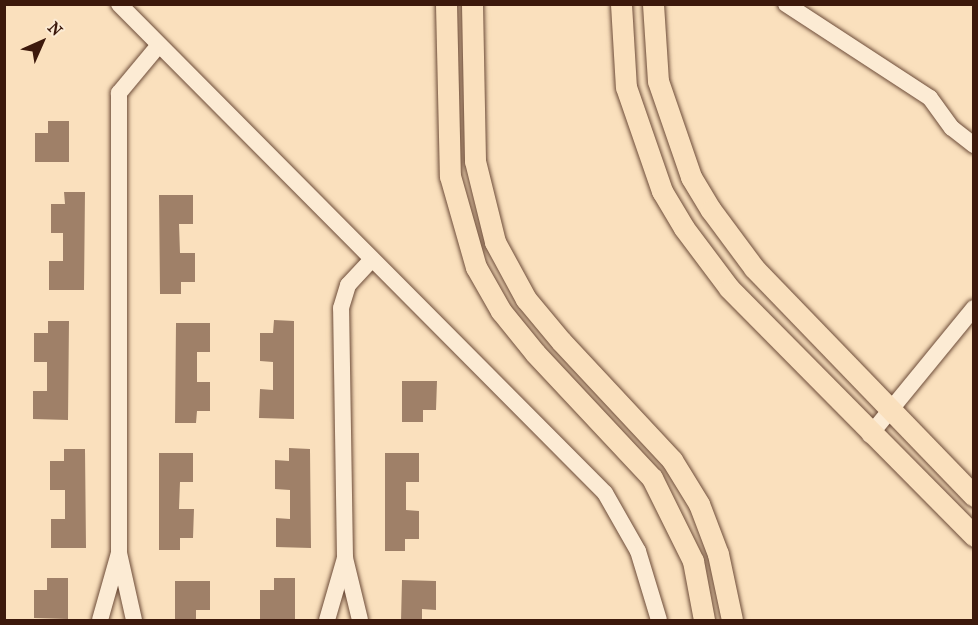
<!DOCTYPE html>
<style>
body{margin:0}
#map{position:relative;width:978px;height:625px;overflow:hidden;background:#fae0bd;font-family:"IM FELL French Canon",serif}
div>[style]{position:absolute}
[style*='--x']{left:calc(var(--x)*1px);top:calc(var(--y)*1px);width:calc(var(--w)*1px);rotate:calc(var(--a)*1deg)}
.building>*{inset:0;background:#9f8068}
.roads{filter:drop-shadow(0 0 2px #6c4b38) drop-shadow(0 0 2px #6c4b38)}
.minor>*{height:16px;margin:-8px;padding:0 8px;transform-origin:8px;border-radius:8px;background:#fcebd4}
.major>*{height:21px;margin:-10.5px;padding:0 10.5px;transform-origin:10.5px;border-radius:10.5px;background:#fae0bd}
span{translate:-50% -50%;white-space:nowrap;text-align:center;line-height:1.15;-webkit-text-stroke:6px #fcebd4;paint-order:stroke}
.frame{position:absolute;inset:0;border:6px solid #3c190c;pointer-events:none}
.north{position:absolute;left:12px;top:12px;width:60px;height:60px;-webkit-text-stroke:4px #fcebd4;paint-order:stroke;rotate:45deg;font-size:16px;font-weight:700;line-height:24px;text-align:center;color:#3c190c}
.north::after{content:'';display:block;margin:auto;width:21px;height:27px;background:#3c190c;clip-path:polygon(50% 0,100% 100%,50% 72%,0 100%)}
</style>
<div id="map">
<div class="building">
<i style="clip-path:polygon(48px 121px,69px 121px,69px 162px,35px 162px,35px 133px,48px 133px)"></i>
<i style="clip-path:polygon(64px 192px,85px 192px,84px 290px,49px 290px,49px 261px,63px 261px,63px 233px,51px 233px,51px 204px,65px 204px)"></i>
<i style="clip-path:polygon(159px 195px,193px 195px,193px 224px,179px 224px,180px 253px,195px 253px,195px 282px,181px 282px,181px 294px,160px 294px)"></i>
<i style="clip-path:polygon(274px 320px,294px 321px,294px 419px,259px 418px,260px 389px,273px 390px,273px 362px,260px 361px,260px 333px,273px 333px)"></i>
<i style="clip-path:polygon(48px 321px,69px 321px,68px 420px,33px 419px,33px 391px,47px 391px,47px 362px,34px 362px,34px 333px,48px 333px)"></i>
<i style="clip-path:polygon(176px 323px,210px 323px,210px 352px,197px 352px,197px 382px,210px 382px,210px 411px,197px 411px,196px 423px,175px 423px)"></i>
<i style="clip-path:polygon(402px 381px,437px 381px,436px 410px,423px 410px,423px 422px,402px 422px)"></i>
<i style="clip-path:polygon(289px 448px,310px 449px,311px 548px,276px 547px,276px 518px,290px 519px,290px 490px,275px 489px,275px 460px,289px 461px)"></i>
<i style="clip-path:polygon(64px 449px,85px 449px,86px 548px,51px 548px,51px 519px,65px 519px,65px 490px,50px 490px,50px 461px,64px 461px)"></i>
<i style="clip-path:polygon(159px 453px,193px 453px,193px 482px,180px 482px,179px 509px,194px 509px,193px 538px,180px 538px,180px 550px,159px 550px)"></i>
<i style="clip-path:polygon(385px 453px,419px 453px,419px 482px,406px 482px,406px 510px,419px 511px,419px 539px,405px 539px,405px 551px,385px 551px)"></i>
<i style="clip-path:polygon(47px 578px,68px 578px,68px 619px,34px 618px,34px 590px,47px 590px)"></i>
<i style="clip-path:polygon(274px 578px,295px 578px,295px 619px,260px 619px,260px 590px,274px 590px)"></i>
<i style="clip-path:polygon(402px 580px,436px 581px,436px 610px,422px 609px,422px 621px,401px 621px)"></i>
<i style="clip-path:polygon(175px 581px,210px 581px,210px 610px,196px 610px,196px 621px,175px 621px)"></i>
</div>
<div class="roads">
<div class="minor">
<i style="--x:119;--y:4;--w:689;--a:45.18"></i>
<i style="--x:605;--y:493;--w:67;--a:60.4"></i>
<i style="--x:638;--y:551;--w:72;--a:73.1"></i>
<i style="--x:786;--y:4;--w:172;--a:33.1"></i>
<i style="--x:930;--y:98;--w:37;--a:54"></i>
<i style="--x:952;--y:128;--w:28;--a:38"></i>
<i style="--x:870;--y:435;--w:164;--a:-50.7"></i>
<i style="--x:119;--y:553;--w:69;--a:77.4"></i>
<i style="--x:100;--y:620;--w:70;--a:-74.2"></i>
<i style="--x:119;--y:553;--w:460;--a:-90"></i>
<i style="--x:119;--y:93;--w:62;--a:-50.2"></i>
<i style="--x:327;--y:620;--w:65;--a:-73.8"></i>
<i style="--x:360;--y:620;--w:64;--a:-103.6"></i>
<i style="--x:345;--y:558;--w:250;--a:-90.9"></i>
<i style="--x:341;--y:308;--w:24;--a:-73"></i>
<i style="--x:348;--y:285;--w:35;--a:-47"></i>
</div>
<div class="major">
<i style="--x:446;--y:4;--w:172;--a:88.7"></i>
<i style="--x:450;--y:176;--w:95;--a:74.1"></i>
<i style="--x:476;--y:267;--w:51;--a:60.4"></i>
<i style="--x:501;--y:311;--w:54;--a:51"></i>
<i style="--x:535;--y:353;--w:171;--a:46.9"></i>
<i style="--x:652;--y:478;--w:93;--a:63.7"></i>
<i style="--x:693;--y:561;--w:60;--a:79.4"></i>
<i style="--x:472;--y:4;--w:157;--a:88.9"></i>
<i style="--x:475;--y:161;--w:83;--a:76.1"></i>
<i style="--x:495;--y:242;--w:65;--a:61.5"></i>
<i style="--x:526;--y:299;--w:55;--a:50.2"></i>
<i style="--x:561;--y:341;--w:163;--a:47"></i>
<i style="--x:672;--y:460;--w:52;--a:58.5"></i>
<i style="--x:699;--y:504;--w:53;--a:69.2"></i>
<i style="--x:718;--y:554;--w:67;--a:78"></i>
<i style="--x:621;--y:4;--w:83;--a:86.6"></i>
<i style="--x:626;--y:87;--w:110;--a:70.9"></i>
<i style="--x:662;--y:191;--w:43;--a:59.3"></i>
<i style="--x:684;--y:228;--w:75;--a:53.1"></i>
<i style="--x:729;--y:288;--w:349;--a:45.3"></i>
<i style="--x:653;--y:4;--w:77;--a:86.3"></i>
<i style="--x:658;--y:81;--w:102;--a:71"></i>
<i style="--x:691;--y:177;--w:39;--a:59"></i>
<i style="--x:711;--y:210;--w:72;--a:53.4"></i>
<i style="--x:754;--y:268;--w:317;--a:46"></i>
</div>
</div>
<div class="frame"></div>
<div class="north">N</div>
</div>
